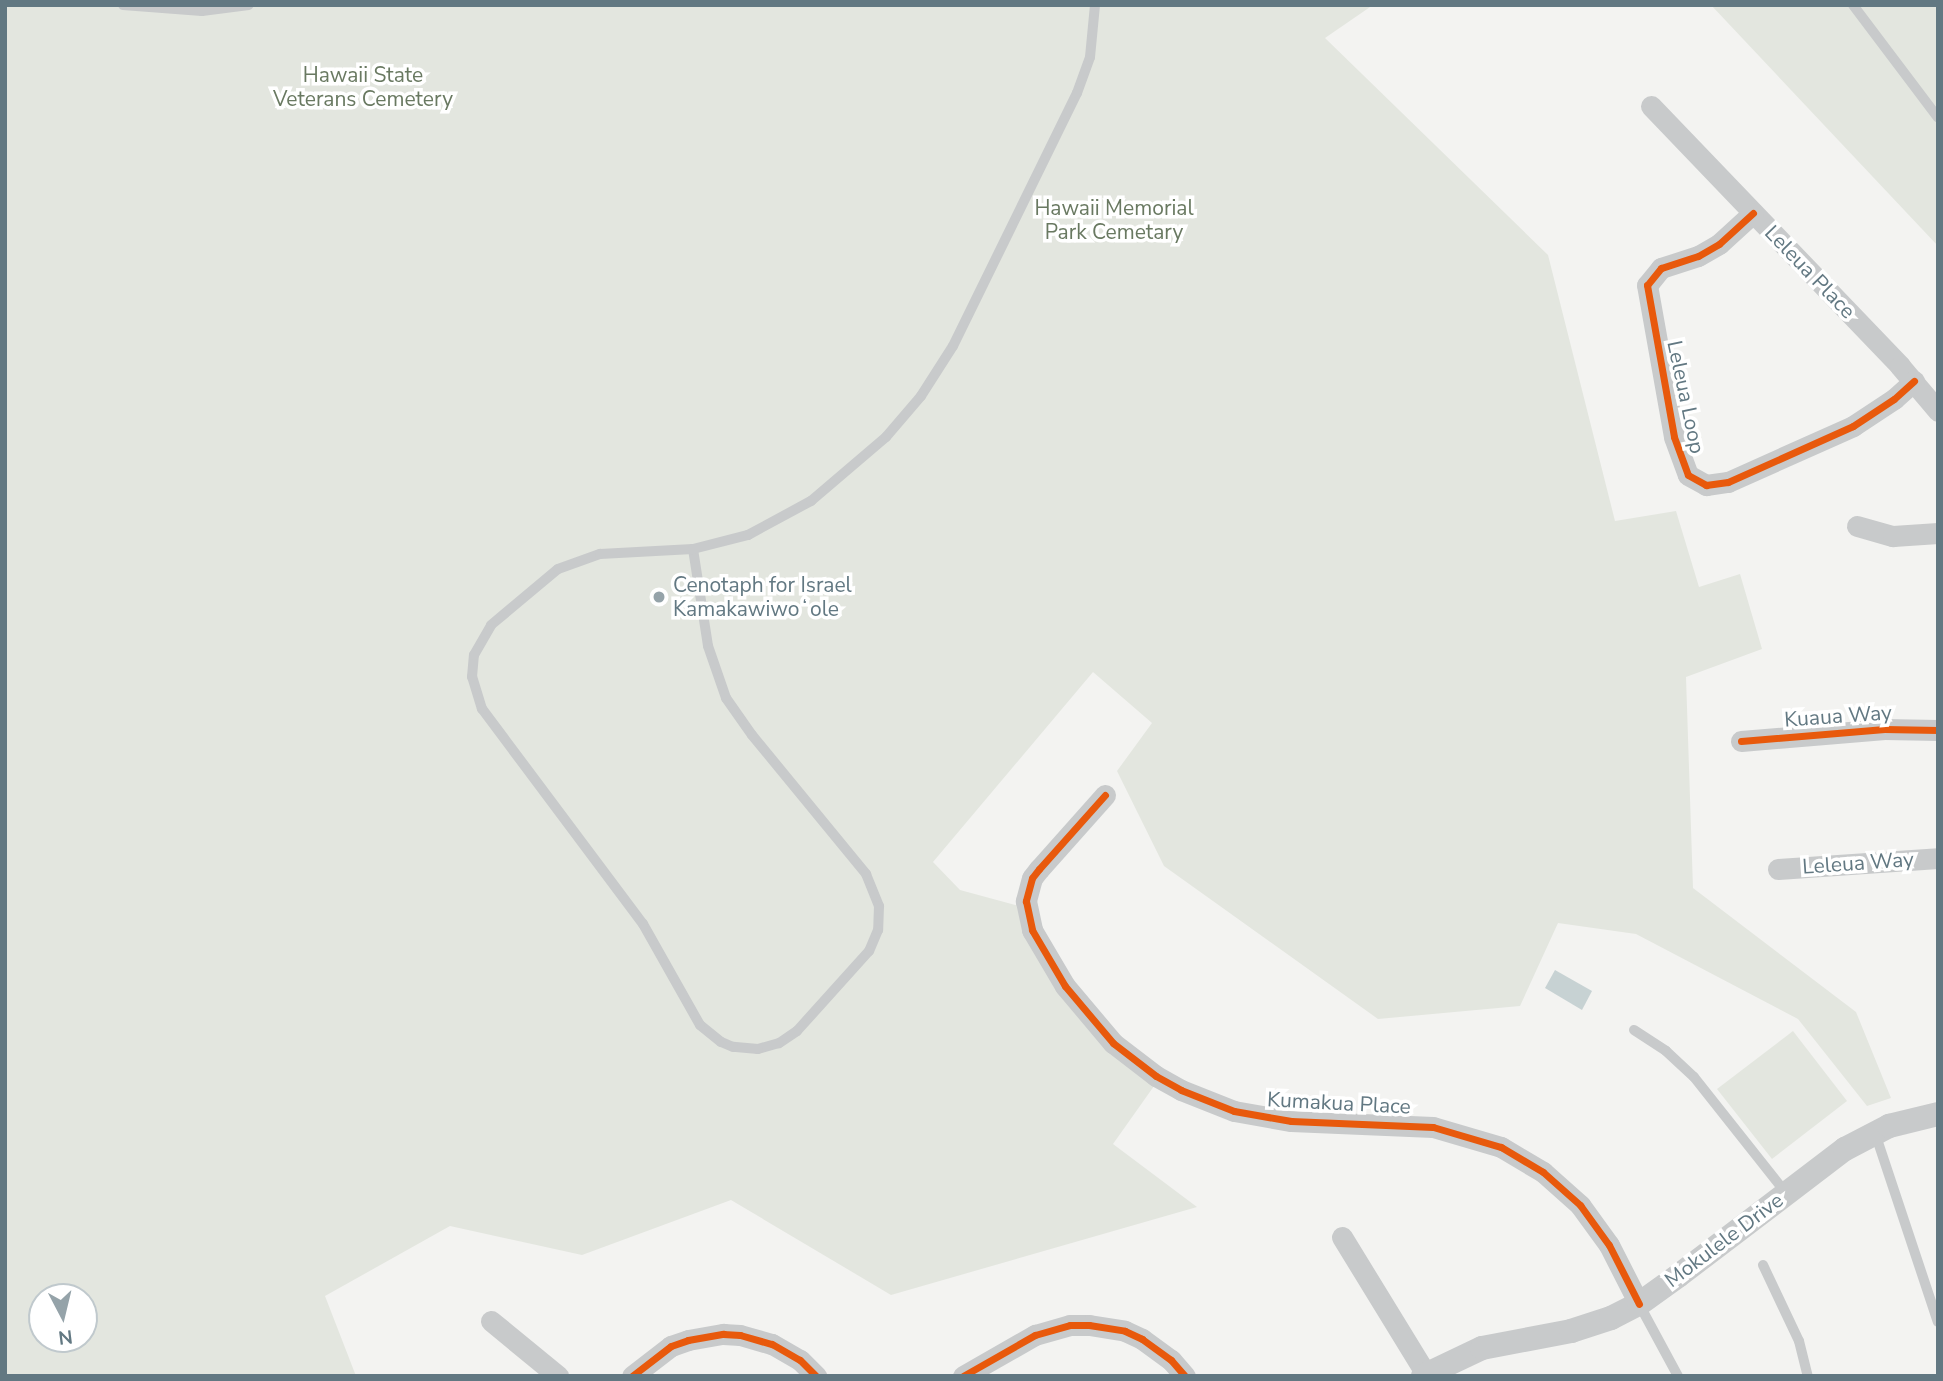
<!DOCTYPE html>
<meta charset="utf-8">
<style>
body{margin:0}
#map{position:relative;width:1943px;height:1381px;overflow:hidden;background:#f3f3f1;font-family:"Nunito Sans",sans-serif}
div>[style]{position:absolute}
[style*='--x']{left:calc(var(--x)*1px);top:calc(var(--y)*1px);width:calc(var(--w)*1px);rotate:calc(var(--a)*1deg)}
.green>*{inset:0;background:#e3e6df}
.water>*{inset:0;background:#c7d2d3}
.service>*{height:10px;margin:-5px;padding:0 5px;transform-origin:5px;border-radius:5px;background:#c8cacb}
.minor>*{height:21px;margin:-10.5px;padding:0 10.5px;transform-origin:10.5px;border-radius:10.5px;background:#c8cacb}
.tertiary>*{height:24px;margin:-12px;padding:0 12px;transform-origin:12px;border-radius:12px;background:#c8cacb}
.cycleway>*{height:7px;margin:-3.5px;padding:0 3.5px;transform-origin:3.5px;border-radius:3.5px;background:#e8590c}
.dots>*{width:19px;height:19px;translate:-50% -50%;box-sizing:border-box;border:4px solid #fff;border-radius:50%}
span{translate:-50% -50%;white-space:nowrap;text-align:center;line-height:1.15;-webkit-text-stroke:7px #fff;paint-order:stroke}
.park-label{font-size:21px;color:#697961}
.street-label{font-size:21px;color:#627882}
.poi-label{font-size:21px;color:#627882}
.left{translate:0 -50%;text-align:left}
.frame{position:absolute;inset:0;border:7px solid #627882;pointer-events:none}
.north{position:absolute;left:28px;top:1283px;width:70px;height:70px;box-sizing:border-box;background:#fff;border:2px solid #c0c9cd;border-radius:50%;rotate:173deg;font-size:19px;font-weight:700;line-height:28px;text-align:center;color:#627882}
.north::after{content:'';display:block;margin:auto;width:24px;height:32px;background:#95a3a9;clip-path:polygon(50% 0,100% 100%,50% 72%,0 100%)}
</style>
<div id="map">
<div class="green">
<i style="clip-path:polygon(evenodd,5px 5px,1373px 5px,1325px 38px,1548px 255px,1615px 521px,1676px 511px,1699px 587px,1740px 574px,1762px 649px,1686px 677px,1693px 888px,1856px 1012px,1891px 1098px,1867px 1106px,1798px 1019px,1636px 934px,1558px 923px,1520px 1006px,1378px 1019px,1164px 866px,1117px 771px,1152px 723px,1093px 672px,933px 862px,960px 890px,1030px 909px,1095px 1034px,1159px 1079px,1113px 1144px,1197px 1207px,891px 1295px,731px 1200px,582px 1255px,450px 1226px,325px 1296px,356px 1376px,5px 1376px,5px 5px,42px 1297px,84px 1297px,84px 1339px,42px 1339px,42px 1297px)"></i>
<i style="clip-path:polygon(1711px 5px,1938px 5px,1938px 246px)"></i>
<i style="clip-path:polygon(1793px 1031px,1847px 1101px,1772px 1159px,1717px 1089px)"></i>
</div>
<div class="water">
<i style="clip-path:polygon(1555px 970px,1592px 991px,1582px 1010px,1545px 988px)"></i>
</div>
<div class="service">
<i style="--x:123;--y:5;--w:79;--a:4.3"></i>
<i style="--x:202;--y:11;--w:47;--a:-7.3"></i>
<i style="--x:1853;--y:5;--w:141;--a:53"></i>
<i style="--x:693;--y:549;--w:98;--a:81.2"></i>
<i style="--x:708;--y:646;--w:55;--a:70.9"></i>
<i style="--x:726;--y:698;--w:45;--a:54.9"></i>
<i style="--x:752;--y:735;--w:180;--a:50.6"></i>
<i style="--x:866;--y:874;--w:35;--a:68"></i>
<i style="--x:879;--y:906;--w:24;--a:92"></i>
<i style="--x:878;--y:930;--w:23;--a:113"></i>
<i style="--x:869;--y:951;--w:108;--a:132"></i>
<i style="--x:797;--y:1031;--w:22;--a:146"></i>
<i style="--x:779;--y:1043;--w:22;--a:164"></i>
<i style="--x:758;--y:1049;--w:25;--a:-175"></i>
<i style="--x:733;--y:1047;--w:13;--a:-157"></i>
<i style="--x:721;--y:1042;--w:27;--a:-141"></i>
<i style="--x:700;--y:1025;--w:116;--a:-119.4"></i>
<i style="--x:643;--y:924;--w:269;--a:-126.8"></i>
<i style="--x:482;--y:709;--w:34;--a:-107"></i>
<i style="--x:472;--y:677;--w:22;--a:-85"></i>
<i style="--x:474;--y:655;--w:34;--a:-60"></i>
<i style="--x:491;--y:625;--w:87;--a:-39.9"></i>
<i style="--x:558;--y:569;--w:45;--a:-19.7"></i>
<i style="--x:600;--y:554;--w:93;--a:-3.1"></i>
<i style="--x:693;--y:549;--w:57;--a:-14.3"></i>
<i style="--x:748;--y:535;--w:72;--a:-28.4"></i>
<i style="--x:811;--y:501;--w:99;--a:-40.5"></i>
<i style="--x:886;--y:437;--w:54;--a:-49.5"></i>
<i style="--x:921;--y:396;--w:59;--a:-57.4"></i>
<i style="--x:953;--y:346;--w:282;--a:-63.9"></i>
<i style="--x:1077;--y:93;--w:38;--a:-70"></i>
<i style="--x:1090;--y:57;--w:52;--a:-84.5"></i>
<i style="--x:1634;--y:1030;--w:38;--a:33"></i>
<i style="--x:1666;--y:1051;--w:38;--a:43"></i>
<i style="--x:1694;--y:1077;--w:148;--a:51.6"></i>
<i style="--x:1875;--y:1133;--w:199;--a:71.6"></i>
<i style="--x:1763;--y:1265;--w:84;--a:64.7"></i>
<i style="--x:1799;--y:1341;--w:36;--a:76"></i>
<i style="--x:1639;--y:1304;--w:82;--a:61.6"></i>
</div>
<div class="minor">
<i style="--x:1651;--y:106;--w:360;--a:46.2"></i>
<i style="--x:1900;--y:366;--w:59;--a:49.8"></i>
<i style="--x:1753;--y:213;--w:46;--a:137.6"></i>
<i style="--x:1719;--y:244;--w:24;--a:150"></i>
<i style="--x:1698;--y:256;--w:39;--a:162"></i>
<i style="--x:1661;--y:268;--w:22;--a:129"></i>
<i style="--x:1647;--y:285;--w:154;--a:79.9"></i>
<i style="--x:1674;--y:437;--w:40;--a:69.8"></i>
<i style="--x:1688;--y:475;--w:21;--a:29"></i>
<i style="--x:1706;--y:485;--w:22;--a:-8"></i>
<i style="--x:1728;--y:482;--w:137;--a:-24.1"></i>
<i style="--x:1853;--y:426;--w:49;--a:-33.4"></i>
<i style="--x:1894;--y:399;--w:27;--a:-42"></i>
<i style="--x:1857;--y:526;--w:37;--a:16"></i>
<i style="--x:1893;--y:536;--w:45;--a:-3.8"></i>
<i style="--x:1741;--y:741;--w:144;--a:-4.8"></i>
<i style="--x:1884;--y:729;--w:54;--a:1.1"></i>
<i style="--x:1105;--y:795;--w:99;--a:131.7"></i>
<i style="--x:1039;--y:869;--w:11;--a:128"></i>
<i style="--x:1032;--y:878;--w:24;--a:105"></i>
<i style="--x:1026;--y:901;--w:30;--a:78"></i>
<i style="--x:1032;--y:930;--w:65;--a:59.5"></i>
<i style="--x:1065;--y:986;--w:75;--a:49.9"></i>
<i style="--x:1113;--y:1043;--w:54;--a:37.5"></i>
<i style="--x:1156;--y:1076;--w:29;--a:29"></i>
<i style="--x:1181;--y:1090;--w:57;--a:21.6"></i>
<i style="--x:1234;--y:1111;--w:58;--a:10"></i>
<i style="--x:1291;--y:1121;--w:142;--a:2.4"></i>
<i style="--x:1433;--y:1127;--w:71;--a:16.4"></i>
<i style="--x:1501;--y:1147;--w:49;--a:30.8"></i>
<i style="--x:1543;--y:1172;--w:50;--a:41.7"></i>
<i style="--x:1580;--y:1205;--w:49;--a:54.1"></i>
<i style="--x:1609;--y:1245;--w:66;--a:63"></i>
<i style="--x:1778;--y:869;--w:160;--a:-3.9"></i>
<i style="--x:1342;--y:1237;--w:161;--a:58.5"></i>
<i style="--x:491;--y:1321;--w:87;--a:39.4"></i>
<i style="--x:632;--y:1376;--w:49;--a:-37.6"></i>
<i style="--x:671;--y:1346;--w:18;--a:-19"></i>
<i style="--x:688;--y:1340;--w:36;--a:-10"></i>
<i style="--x:723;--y:1334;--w:17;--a:3"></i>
<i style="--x:740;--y:1335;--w:33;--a:16"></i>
<i style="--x:772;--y:1344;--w:32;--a:30"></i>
<i style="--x:800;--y:1360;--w:23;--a:45"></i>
<i style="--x:963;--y:1376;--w:83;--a:-29.7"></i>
<i style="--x:1035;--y:1335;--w:36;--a:-16"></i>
<i style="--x:1070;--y:1325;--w:19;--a:0"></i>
<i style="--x:1089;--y:1325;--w:36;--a:9"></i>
<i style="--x:1125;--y:1331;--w:19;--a:25"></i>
<i style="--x:1142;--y:1339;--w:36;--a:36"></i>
<i style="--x:1171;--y:1360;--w:21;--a:49"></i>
</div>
<div class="tertiary">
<i style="--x:1423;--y:1376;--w:65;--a:-25.4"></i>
<i style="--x:1482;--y:1348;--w:91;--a:-10.8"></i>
<i style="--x:1571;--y:1331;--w:42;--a:-18"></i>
<i style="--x:1611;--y:1318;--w:31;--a:-27"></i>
<i style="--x:1639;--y:1304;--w:48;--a:-35.7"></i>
<i style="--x:1678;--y:1276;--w:210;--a:-37.3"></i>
<i style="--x:1845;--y:1149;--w:50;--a:-27.6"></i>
<i style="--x:1889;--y:1126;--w:50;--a:-13.8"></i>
</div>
<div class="cycleway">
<i style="--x:1753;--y:213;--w:46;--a:137.6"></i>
<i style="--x:1719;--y:244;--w:24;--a:150"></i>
<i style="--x:1698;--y:256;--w:39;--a:162"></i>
<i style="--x:1661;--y:268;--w:22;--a:129"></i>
<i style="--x:1647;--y:285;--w:154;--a:79.9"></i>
<i style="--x:1674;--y:437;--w:40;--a:69.8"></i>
<i style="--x:1688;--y:475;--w:21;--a:29"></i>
<i style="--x:1706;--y:485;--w:22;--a:-8"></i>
<i style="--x:1728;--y:482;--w:137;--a:-24.1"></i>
<i style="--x:1853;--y:426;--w:49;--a:-33.4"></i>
<i style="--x:1894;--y:399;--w:27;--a:-42"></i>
<i style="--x:1741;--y:741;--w:144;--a:-4.8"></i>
<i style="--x:1884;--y:729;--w:54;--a:1.1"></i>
<i style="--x:1105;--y:795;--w:99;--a:131.7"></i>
<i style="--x:1039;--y:869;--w:11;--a:128"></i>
<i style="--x:1032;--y:878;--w:24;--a:105"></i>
<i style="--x:1026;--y:901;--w:30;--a:78"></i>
<i style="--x:1032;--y:930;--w:65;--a:59.5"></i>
<i style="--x:1065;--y:986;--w:75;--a:49.9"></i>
<i style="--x:1113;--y:1043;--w:54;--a:37.5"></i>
<i style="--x:1156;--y:1076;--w:29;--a:29"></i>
<i style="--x:1181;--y:1090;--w:57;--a:21.6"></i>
<i style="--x:1234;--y:1111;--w:58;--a:10"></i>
<i style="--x:1291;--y:1121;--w:142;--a:2.4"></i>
<i style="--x:1433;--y:1127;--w:71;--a:16.4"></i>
<i style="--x:1501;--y:1147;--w:49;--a:30.8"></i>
<i style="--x:1543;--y:1172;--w:50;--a:41.7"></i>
<i style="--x:1580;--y:1205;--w:49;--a:54.1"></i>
<i style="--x:1609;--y:1245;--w:66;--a:63"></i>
<i style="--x:632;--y:1376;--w:49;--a:-37.6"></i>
<i style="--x:671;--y:1346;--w:18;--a:-19"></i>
<i style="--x:688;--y:1340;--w:36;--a:-10"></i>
<i style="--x:723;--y:1334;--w:17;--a:3"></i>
<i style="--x:740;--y:1335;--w:33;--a:16"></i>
<i style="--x:772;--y:1344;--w:32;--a:30"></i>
<i style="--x:800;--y:1360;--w:23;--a:45"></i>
<i style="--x:963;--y:1376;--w:83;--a:-29.7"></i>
<i style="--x:1035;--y:1335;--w:36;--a:-16"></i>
<i style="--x:1070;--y:1325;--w:19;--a:0"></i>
<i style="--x:1089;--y:1325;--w:36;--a:9"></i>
<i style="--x:1125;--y:1331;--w:19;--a:25"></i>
<i style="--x:1142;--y:1339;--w:36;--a:36"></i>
<i style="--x:1171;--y:1360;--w:21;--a:49"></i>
</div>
<div class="dots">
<i style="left:659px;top:597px;background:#95a3a9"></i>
</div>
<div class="park-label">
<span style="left:363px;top:87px">Hawaii State<br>Veterans Cemetery</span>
<span style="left:1114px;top:220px">Hawaii Memorial<br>Park Cemetary</span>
</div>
<div class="street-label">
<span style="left:1810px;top:272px;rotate:46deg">Leleua Place</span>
<span style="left:1686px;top:397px;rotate:78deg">Leleua Loop</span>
<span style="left:1838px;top:716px;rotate:-4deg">Kuaua Way</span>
<span style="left:1858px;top:863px;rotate:-4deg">Leleua Way</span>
<span style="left:1339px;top:1103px;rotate:3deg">Kumakua Place</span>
<span style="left:1724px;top:1240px;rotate:-37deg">Mokulele Drive</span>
</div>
<div class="poi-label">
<span class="left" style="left:673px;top:597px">Cenotaph for Israel<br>Kamakawiwoʻole</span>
</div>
<div class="frame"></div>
<div class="north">N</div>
</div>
